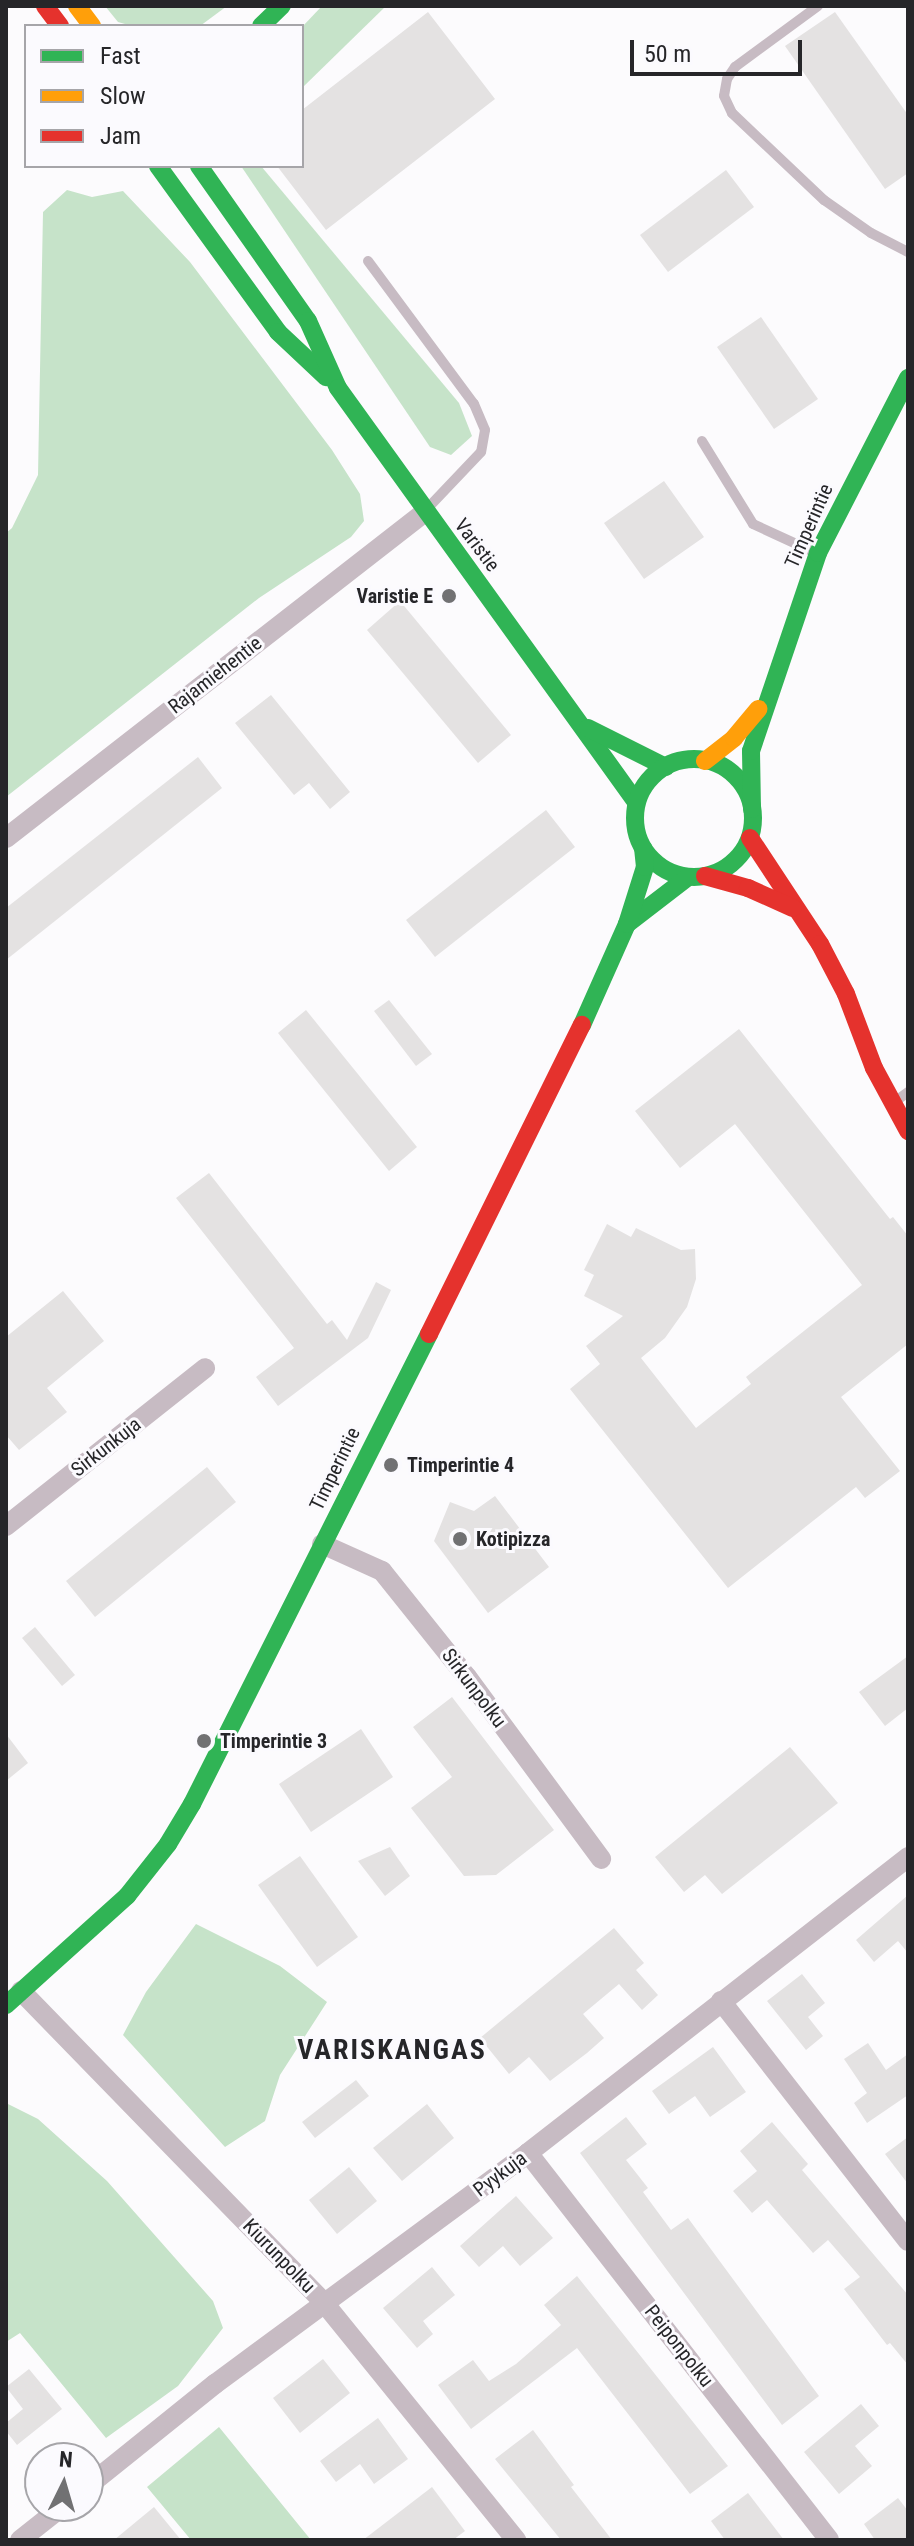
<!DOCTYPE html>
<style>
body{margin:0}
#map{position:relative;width:914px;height:2546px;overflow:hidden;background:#fcfbfd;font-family:"Roboto Condensed",sans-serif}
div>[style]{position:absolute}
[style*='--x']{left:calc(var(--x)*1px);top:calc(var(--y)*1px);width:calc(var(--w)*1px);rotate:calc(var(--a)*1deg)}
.forest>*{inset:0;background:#c6e3c9}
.building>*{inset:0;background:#e4e2e2}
.lane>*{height:10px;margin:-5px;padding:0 5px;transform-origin:5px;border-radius:5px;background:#c7bbc3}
.street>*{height:20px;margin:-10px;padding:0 10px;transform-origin:10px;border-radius:10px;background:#c7bbc3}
.fast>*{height:18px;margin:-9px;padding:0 9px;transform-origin:9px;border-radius:9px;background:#30b455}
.fast>.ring{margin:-9px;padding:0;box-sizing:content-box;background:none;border:18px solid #30b455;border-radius:50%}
.slow>*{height:18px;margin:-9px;padding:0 9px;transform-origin:9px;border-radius:9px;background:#ff9f0a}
.jam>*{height:18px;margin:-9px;padding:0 9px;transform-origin:9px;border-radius:9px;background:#e5322d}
.dots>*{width:22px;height:22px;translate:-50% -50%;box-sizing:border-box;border:4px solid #fbfafe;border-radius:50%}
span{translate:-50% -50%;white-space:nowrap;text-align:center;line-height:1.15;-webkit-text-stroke:6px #fbfafe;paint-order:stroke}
.street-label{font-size:20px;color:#262629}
.poi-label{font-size:20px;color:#262629;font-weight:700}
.right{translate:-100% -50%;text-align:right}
.left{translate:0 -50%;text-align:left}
.district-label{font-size:28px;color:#262629;font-weight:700;letter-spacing:2px}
.frame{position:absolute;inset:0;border:8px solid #262629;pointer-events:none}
.legend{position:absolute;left:24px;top:24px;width:280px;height:144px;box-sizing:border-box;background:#fbfafe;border:2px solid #a6a5a9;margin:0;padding:10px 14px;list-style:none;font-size:24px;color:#262629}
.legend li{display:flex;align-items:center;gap:16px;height:40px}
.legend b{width:40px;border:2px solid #a6a5a9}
.north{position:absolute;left:24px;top:2442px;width:80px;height:80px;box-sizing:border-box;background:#fbfafe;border:2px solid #a6a5a9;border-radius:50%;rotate:5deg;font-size:22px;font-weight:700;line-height:32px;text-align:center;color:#262629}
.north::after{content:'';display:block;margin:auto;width:28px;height:36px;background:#717173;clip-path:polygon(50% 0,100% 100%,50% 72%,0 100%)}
.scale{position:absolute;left:630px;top:40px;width:172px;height:36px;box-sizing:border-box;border:4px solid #262629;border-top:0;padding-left:10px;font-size:24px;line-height:28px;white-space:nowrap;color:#262629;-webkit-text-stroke:6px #fbfafe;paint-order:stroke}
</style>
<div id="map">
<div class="forest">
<i style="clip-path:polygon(105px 6px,227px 6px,200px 26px,132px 26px,118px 22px)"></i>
<i style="clip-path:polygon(322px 6px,386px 6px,302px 88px,302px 27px)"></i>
<i style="clip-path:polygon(241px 166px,261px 166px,459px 403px,472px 436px,451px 455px,430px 447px)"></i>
<i style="clip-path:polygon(67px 190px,92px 197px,123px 191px,190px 262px,332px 450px,360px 494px,364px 521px,351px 537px,259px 598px,6px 797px,6px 533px,12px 528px,38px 475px,43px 212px)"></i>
<i style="clip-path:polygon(196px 1924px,280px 1966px,327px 2002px,280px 2075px,265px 2121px,225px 2147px,123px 2035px,146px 1992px)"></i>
<i style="clip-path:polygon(6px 2103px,38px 2119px,107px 2181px,213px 2301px,223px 2328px,178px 2386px,106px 2438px,20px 2333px,6px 2342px)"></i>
<i style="clip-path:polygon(219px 2427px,302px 2529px,311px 2540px,191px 2540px,147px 2487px)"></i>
</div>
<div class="building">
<i style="clip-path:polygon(428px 12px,495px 99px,326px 230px,277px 166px,302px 166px,302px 110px)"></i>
<i style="clip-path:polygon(835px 12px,908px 115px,908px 173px,885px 189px,785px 46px)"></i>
<i style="clip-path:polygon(726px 170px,754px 207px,668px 272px,640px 235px)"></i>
<i style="clip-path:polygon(761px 317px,818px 399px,774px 429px,717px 347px)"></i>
<i style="clip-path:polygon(664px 481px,704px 537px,644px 579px,604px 523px)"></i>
<i style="clip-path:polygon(400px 601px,511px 735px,478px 763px,367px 630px)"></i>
<i style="clip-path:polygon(271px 695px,350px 792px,330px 809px,309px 783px,294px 795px,235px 723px)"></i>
<i style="clip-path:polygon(198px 757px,222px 788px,6px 960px,6px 908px)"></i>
<i style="clip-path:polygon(546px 810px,575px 847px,435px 957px,406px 920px)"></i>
<i style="clip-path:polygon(389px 1000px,432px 1054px,416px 1066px,374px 1011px)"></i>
<i style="clip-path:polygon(306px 1010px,417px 1147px,389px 1171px,278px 1033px)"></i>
<i style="clip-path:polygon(739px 1029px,890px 1219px,893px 1217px,908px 1236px,908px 1344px,841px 1397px,900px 1471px,865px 1498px,856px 1487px,728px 1588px,570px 1389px,600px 1364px,586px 1346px,623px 1316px,584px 1296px,594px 1275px,584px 1270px,607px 1224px,631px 1237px,636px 1228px,681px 1250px,695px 1249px,696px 1279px,687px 1307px,665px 1338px,641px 1358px,696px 1428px,751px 1384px,746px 1377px,862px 1285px,735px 1124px,680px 1168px,635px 1111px)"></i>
<i style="clip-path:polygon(209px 1173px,327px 1324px,332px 1320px,347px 1340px,376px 1282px,391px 1290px,368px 1338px,278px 1406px,256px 1377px,294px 1348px,176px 1198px)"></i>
<i style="clip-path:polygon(63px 1291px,104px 1341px,47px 1388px,67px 1412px,19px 1450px,6px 1435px,6px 1337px)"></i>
<i style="clip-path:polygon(207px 1467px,236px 1502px,95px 1617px,66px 1581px)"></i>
<i style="clip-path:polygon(495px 1496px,549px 1567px,488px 1613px,434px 1541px,450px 1502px,474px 1511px)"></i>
<i style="clip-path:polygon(35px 1627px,75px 1675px,62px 1686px,22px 1638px)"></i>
<i style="clip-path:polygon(908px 1656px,908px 1708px,885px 1726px,859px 1692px)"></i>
<i style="clip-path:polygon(452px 1697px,554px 1830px,496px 1875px,464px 1876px,411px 1808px,452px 1777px,413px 1727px)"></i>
<i style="clip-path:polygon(361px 1729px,393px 1777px,311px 1832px,279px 1784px)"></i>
<i style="clip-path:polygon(6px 1734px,28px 1763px,6px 1781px)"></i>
<i style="clip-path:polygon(790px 1747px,838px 1803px,722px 1894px,705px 1875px,684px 1892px,655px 1857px)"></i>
<i style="clip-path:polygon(390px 1847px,410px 1876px,385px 1896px,358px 1861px)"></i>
<i style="clip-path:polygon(300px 1856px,358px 1937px,317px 1967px,258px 1885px)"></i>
<i style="clip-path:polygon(908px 1895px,908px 1953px,898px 1941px,874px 1962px,856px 1940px)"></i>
<i style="clip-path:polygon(614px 1928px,644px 1963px,636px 1970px,658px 1995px,642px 2010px,619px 1984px,583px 2014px,604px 2038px,587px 2053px,550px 2081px,529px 2057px,509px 2074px,480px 2038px)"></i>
<i style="clip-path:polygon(802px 1974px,825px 2003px,808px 2017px,823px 2036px,806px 2050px,767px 2001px)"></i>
<i style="clip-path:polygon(868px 2043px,886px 2070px,908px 2054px,908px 2095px,867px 2123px,854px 2103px,867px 2093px,844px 2059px)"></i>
<i style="clip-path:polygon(713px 2047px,746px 2092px,710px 2117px,695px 2096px,669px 2114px,652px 2091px)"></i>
<i style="clip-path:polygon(356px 2080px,369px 2096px,315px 2138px,302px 2122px)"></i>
<i style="clip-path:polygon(427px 2104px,454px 2138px,402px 2181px,373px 2148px)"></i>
<i style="clip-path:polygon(626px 2117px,647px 2144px,626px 2160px,648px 2188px,643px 2192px,671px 2230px,688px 2218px,819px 2396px,782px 2425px,580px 2153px)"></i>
<i style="clip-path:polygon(772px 2122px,808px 2164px,802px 2170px,908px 2295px,908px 2365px,890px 2343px,887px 2345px,844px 2289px,860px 2277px,828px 2240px,813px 2253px,767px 2200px,752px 2213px,733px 2191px,757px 2171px,740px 2151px)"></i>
<i style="clip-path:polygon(908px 2137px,908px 2184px,885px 2154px)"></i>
<i style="clip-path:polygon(349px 2167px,377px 2201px,337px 2234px,309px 2200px)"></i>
<i style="clip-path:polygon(516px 2196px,553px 2238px,520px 2266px,503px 2246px,479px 2267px,460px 2246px)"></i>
<i style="clip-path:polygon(432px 2267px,455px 2295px,423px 2321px,433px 2334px,417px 2348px,383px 2308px)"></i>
<i style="clip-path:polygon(577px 2276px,728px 2466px,690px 2494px,577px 2348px,471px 2429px,438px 2385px,473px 2360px,489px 2381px,516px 2364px,561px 2325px,544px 2305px)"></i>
<i style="clip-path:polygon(323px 2359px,350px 2393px,300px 2433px,273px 2398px)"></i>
<i style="clip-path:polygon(29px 2369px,62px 2409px,17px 2445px,6px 2431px,6px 2423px,23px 2409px,6px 2387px)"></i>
<i style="clip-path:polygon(861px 2404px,879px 2426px,855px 2446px,872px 2466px,839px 2494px,804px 2452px)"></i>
<i style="clip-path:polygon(378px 2418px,408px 2459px,374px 2484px,360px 2464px,336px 2482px,320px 2461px)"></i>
<i style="clip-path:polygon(533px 2430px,574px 2485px,571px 2487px,612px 2540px,561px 2540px,495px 2459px)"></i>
<i style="clip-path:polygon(432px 2487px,465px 2531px,453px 2540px,363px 2540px)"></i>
<i style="clip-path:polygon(748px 2493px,784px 2540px,725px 2540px,711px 2521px)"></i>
<i style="clip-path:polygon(898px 2498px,908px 2511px,908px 2540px,875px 2540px,864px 2524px)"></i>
<i style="clip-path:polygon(154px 2507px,181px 2540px,114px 2540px)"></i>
</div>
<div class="lane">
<i style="--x:818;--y:6;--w:103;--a:143.7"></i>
<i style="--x:735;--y:67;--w:14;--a:124"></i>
<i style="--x:727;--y:79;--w:17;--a:100"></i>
<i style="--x:724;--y:96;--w:19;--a:65"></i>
<i style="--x:732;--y:113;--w:127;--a:43.4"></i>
<i style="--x:824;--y:200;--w:57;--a:35.1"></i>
<i style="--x:871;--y:233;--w:42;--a:27.2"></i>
<i style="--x:368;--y:261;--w:178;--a:53.5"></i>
<i style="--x:474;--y:404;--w:28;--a:67"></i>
<i style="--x:485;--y:430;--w:22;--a:100"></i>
<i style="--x:481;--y:452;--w:80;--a:133.5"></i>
<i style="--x:702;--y:441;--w:97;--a:58.4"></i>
<i style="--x:753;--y:524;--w:69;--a:24.7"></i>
<i style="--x:893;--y:1103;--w:19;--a:-36"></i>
</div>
<div class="street">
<i style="--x:6;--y:838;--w:531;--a:-37.88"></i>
<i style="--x:6;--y:1526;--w:254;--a:-38.4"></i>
<i style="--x:322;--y:1544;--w:66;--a:24.2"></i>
<i style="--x:382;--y:1571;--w:136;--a:51.3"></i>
<i style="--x:467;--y:1677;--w:226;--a:53.6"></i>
<i style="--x:21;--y:1991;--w:436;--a:45.8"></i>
<i style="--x:325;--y:2304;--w:304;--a:51"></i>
<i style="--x:721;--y:2001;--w:304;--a:52.1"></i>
<i style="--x:528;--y:2153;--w:490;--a:52.1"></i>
<i style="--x:88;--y:2486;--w:163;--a:-38.8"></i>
<i style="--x:215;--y:2384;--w:389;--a:-36.4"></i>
<i style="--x:528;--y:2153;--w:482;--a:-37.9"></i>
<i style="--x:20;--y:2540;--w:55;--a:-38.3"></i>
</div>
<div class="fast">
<i style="--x:261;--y:26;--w:29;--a:-44"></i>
<i style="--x:158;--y:166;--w:205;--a:54.1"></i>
<i style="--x:278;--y:332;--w:66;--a:43.2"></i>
<i style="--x:199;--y:166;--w:189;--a:54.9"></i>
<i style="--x:308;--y:321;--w:73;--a:65.9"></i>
<i style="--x:338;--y:388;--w:510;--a:54.25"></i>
<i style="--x:588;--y:728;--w:87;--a:26.6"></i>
<i class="ring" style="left:635px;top:759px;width:100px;height:100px"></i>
<i style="--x:752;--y:809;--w:58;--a:-91"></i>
<i style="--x:751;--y:751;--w:209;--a:-71.3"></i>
<i style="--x:818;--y:553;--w:197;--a:-62.8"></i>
<i style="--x:627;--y:924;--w:77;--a:-37.6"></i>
<i style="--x:582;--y:1025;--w:111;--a:-66"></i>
<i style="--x:627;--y:924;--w:60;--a:-72.5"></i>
<i style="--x:645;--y:867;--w:19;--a:-96"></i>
<i style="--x:6;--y:2005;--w:163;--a:-42"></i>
<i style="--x:127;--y:1896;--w:66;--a:-51.7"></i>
<i style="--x:168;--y:1844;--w:47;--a:-59"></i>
<i style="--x:192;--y:1804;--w:526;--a:-63.24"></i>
</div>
<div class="slow">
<i style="--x:77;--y:6;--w:25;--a:53"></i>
<i style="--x:705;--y:761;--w:37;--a:-38"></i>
<i style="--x:734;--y:738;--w:38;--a:-50"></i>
</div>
<div class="jam">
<i style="--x:45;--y:6;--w:25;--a:53"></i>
<i style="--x:750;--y:838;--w:127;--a:56.6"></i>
<i style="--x:820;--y:944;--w:56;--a:62.5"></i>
<i style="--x:846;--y:994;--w:79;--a:69.3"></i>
<i style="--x:874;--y:1068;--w:72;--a:61.6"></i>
<i style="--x:705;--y:876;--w:45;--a:15.6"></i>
<i style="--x:748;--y:888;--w:49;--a:24"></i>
<i style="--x:429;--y:1334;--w:345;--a:-63.7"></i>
</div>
<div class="dots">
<i style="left:449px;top:596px;background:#717173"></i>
<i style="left:391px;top:1465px;background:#717173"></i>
<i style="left:460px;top:1539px;background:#717173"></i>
<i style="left:204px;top:1741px;background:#717173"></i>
</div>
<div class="street-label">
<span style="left:809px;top:526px;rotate:-66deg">Timperintie</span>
<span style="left:477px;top:545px;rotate:53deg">Varistie</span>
<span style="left:215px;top:675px;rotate:-38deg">Rajamiehentie</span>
<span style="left:106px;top:1447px;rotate:-38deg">Sirkunkuja</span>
<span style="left:335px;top:1469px;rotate:-64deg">Timperintie</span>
<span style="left:474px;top:1688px;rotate:53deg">Sirkunpolku</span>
<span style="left:500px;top:2174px;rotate:-37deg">Pyykuja</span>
<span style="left:279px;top:2256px;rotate:46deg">Kiurunpolku</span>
<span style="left:679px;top:2346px;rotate:52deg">Peiponpolku</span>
</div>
<div class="poi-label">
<span class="right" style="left:433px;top:596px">Varistie E</span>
<span class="left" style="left:407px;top:1465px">Timperintie 4</span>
<span class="left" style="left:476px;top:1539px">Kotipizza</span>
<span class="left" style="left:220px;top:1741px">Timperintie 3</span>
</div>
<div class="district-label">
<span style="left:392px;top:2050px">VARISKANGAS</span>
</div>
<div class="frame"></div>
<ul class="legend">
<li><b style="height:10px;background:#30b455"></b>Fast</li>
<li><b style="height:10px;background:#ff9f0a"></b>Slow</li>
<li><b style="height:10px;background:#e5322d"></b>Jam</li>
</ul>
<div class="north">N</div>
<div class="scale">50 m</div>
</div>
